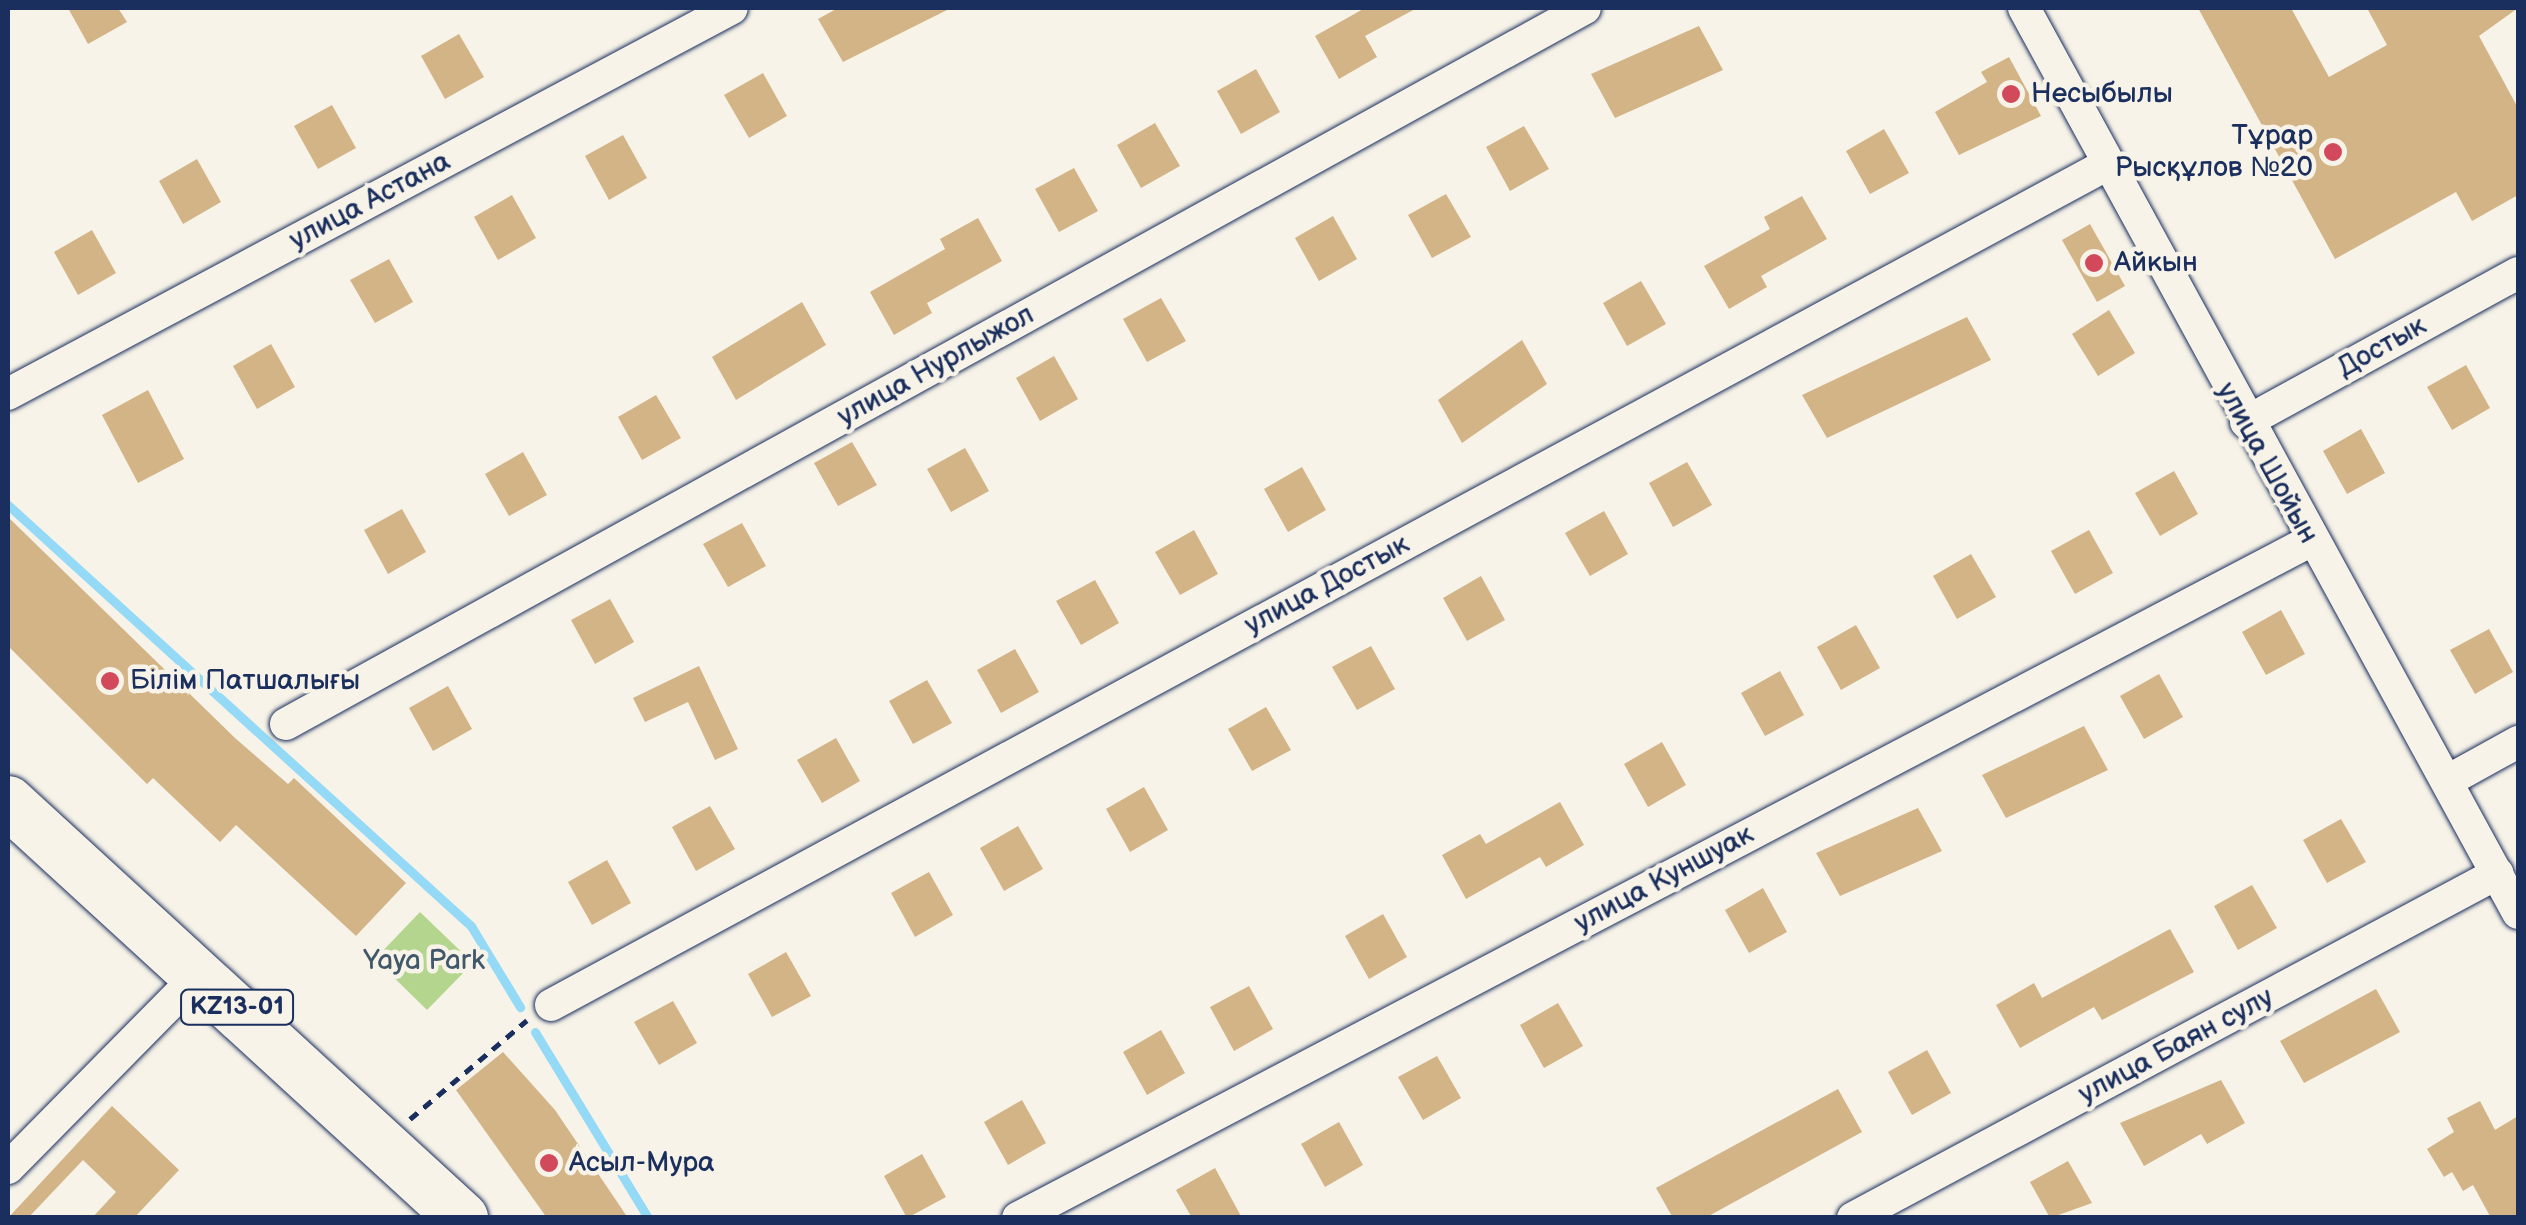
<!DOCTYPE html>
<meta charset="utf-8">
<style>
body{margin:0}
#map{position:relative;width:2526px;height:1225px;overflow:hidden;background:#f7f3e8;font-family:"Balsamiq Sans",sans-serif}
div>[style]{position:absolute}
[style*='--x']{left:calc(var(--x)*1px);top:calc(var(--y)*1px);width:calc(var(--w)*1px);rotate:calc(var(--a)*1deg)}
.green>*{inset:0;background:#b4d58e}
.stream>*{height:9px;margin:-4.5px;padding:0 4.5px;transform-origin:4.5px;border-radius:4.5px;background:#94d9f6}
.building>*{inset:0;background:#d3b487}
.path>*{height:5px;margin-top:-2.5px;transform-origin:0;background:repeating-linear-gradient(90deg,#1b2f5e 0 10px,transparent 0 18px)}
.roads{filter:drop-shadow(0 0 2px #1b2f5e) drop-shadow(0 0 2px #1b2f5e)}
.minor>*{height:32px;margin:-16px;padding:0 16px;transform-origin:16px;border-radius:16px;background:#f7f3e8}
.primary>*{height:52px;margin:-26px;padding:0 26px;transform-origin:26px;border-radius:26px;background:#f7f3e8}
.dots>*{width:28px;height:28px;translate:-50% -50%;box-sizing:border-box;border:5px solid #f7f3e8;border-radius:50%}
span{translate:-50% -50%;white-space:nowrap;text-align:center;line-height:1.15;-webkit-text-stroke:9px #f7f3e8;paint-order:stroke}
.shield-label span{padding:2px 8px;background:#f7f3e8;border:2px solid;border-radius:8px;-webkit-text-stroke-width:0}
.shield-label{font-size:25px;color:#1b2f5e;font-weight:700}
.poi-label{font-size:28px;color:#1b2f5e}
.left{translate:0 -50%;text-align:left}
.right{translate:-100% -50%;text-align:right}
.street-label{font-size:28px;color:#1b2f5e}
.park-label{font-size:28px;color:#41586a}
.frame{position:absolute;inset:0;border:10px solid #1b2f5e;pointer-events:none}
</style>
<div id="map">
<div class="green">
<i style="clip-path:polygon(420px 912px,473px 963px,427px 1010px,375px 959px)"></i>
</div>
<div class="stream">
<i style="--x:8;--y:505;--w:626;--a:42.28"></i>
<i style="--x:471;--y:926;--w:95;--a:58.8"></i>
<i style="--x:535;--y:1032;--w:218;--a:58.7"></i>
</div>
<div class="building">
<i style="clip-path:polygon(68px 8px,118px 8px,127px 22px,88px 44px)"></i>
<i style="clip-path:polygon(838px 8px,951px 8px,843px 62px,818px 19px)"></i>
<i style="clip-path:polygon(1365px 8px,1417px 8px,1365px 36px,1377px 57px,1339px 79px,1315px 36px)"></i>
<i style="clip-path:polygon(2198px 8px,2291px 8px,2329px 77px,2387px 45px,2367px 8px,2518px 8px,2479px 36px,2518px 108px,2518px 195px,2472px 221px,2456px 192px,2335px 259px)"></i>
<i style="clip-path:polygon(1699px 26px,1723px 70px,1615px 118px,1591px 74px)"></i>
<i style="clip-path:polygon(459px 34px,484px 77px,445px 99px,421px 56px)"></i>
<i style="clip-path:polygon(2009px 57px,2041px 116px,1959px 155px,1935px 112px,1987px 82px,1981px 72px)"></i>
<i style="clip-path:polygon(1256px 69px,1280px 112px,1241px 134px,1217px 91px)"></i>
<i style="clip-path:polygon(763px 73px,787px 116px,749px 138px,724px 95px)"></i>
<i style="clip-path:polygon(332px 105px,356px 148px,318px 169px,294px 126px)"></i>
<i style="clip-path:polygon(1155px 123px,1180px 166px,1141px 188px,1117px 145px)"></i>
<i style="clip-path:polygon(1524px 126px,1549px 169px,1510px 191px,1486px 147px)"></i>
<i style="clip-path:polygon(1884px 129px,1909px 173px,1870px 194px,1846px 151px)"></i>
<i style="clip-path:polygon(623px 135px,647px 178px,609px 200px,585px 156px)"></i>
<i style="clip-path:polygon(197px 159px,221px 202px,183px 224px,159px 181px)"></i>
<i style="clip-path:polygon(1074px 168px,1098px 211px,1059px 232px,1035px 189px)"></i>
<i style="clip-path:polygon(1446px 194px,1471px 237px,1432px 258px,1408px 215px)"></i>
<i style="clip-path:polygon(512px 195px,536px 238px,498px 260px,474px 217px)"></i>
<i style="clip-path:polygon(1802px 196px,1827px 239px,1761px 276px,1767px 287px,1729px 309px,1704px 266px,1770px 229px,1764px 217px)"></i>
<i style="clip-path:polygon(1333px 216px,1357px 259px,1319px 281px,1295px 238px)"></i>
<i style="clip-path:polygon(978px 218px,1002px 261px,927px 303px,932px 313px,894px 335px,870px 292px,945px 249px,940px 239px)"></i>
<i style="clip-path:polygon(2090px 224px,2125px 286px,2097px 302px,2062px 240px)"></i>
<i style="clip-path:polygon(92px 230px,116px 273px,78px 295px,54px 252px)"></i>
<i style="clip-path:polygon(389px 259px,413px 302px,375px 323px,350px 280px)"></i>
<i style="clip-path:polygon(1641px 281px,1666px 324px,1627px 346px,1603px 303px)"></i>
<i style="clip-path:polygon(1161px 298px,1186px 341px,1147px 362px,1123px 319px)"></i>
<i style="clip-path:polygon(802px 302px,826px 345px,736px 400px,712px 357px)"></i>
<i style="clip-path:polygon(2109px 310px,2135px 353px,2098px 376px,2072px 334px)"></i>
<i style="clip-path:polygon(1967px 317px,1991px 360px,1827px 438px,1802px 395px)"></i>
<i style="clip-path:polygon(1522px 340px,1547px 384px,1462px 443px,1438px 400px)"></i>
<i style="clip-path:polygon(271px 344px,295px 387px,257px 409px,233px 366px)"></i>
<i style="clip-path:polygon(1054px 356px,1078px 399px,1040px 421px,1016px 378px)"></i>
<i style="clip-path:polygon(2466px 365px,2490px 408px,2452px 430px,2427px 387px)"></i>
<i style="clip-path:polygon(148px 390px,184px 459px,138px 483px,102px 415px)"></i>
<i style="clip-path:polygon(656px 395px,681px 438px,642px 460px,618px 417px)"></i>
<i style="clip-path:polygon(2361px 429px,2385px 473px,2347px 494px,2323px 451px)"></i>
<i style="clip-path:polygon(852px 442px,877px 485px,838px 506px,814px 463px)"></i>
<i style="clip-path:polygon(965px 448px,989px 491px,951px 512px,927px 469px)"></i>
<i style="clip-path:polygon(523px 452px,547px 495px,509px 516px,485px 474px)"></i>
<i style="clip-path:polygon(1687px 462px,1712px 505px,1673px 527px,1649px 483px)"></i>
<i style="clip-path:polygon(1302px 467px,1326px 510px,1288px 532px,1264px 489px)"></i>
<i style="clip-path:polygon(2174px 471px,2198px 514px,2160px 536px,2135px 493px)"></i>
<i style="clip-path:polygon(402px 509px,426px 552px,388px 574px,364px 530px)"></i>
<i style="clip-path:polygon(1604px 511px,1628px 554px,1590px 576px,1565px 533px)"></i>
<i style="clip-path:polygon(8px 517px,235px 738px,288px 784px,294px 778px,406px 883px,356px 936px,236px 825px,220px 842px,153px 778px,147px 784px,8px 646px)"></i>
<i style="clip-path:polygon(742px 523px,766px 566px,728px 587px,703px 544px)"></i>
<i style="clip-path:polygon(1194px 530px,1218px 574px,1180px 595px,1155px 552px)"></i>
<i style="clip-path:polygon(2089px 530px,2113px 573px,2075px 594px,2051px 551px)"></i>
<i style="clip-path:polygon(1971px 554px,1996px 597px,1957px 619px,1933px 576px)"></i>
<i style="clip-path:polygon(1481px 576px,1505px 620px,1467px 641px,1443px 598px)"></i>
<i style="clip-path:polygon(1095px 580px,1119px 623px,1081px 645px,1056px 601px)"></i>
<i style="clip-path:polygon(610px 599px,634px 642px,595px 664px,571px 620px)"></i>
<i style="clip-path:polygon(2281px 610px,2305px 654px,2266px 675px,2242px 632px)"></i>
<i style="clip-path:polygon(1856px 625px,1880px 668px,1841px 690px,1817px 647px)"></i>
<i style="clip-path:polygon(2489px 629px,2513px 672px,2475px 694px,2450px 650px)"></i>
<i style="clip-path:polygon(1371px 646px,1395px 689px,1357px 710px,1332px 667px)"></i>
<i style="clip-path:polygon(1015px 649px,1039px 692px,1001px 713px,977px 670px)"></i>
<i style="clip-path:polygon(699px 666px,738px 749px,715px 760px,688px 702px,645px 722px,633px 698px)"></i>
<i style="clip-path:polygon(1780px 671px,1804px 715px,1765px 736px,1741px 693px)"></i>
<i style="clip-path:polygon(2159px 674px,2183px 717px,2144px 739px,2120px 696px)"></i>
<i style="clip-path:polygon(927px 680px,952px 723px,913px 744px,889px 701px)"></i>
<i style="clip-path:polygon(448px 686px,472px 729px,433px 751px,409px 708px)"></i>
<i style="clip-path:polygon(1266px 707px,1291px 750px,1252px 771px,1228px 729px)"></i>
<i style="clip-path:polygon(2084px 726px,2108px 770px,2006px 818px,1982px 775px)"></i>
<i style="clip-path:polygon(836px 738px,860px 781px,822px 803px,797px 760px)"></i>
<i style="clip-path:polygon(1662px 742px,1686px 785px,1648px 807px,1624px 764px)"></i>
<i style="clip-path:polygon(1144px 787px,1168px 830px,1130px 852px,1106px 809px)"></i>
<i style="clip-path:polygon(1560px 802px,1584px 845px,1546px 867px,1540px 857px,1466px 899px,1442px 855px,1480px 834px,1486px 844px)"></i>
<i style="clip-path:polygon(710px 806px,735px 849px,696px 871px,672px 827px)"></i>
<i style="clip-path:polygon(1918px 808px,1942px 851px,1840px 896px,1816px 853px)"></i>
<i style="clip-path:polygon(2341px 819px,2366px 862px,2327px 883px,2303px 840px)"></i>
<i style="clip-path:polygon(1018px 826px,1043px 869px,1004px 891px,980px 848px)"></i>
<i style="clip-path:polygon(607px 860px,631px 903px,592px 925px,568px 882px)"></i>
<i style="clip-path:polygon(929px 872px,953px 915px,915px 937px,891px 893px)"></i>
<i style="clip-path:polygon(2252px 885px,2277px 928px,2238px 950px,2214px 906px)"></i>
<i style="clip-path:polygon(1763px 888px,1787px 932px,1749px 953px,1725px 910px)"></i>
<i style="clip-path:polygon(1383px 914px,1407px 957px,1369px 979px,1345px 936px)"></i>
<i style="clip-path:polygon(2170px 929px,2194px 972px,2102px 1020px,2094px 1007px,2020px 1048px,1996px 1005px,2034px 983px,2042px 998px)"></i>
<i style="clip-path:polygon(786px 952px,811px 996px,772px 1017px,748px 974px)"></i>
<i style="clip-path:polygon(1249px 986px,1273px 1029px,1234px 1051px,1210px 1007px)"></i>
<i style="clip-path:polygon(2376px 989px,2400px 1032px,2304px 1083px,2280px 1041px)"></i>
<i style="clip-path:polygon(673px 1001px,697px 1043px,659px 1065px,634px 1022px)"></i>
<i style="clip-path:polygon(1558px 1003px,1583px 1046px,1544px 1068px,1520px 1025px)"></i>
<i style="clip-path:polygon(1161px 1030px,1185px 1073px,1147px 1095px,1123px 1052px)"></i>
<i style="clip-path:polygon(1927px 1050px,1951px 1093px,1912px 1115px,1888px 1072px)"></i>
<i style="clip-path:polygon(503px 1052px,555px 1110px,628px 1218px,547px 1218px,456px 1090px)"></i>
<i style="clip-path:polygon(1437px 1056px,1461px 1098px,1423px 1120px,1398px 1077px)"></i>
<i style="clip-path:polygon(2221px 1080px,2245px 1123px,2207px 1144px,2201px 1134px,2144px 1166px,2120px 1123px)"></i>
<i style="clip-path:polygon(1838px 1089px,1862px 1132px,1705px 1218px,1673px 1218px,1656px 1188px)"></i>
<i style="clip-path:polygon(1022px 1100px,1046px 1143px,1008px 1165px,984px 1122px)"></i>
<i style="clip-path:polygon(2480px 1101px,2495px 1130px,2518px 1116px,2518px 1218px,2491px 1218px,2473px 1185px,2463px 1191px,2452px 1172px,2444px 1177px,2427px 1149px,2454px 1132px,2447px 1118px)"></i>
<i style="clip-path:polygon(112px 1106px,179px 1170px,134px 1218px,92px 1218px,116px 1192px,83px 1160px,28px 1218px,8px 1218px)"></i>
<i style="clip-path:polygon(1339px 1122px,1363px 1165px,1325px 1187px,1301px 1144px)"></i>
<i style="clip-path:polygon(922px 1154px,946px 1197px,907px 1218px,884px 1176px)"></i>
<i style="clip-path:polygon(2068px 1161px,2092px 1203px,2050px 1218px,2030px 1182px)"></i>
<i style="clip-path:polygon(1215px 1168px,1242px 1218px,1192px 1218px,1176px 1190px)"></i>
</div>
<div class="path">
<i style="--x:410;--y:1119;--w:153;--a:-40.2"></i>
</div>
<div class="roads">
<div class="minor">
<i style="--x:2024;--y:8;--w:1031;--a:61.37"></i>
<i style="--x:8;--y:394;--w:820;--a:-28.06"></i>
<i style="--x:2246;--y:422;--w:310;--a:-28.7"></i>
<i style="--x:286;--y:724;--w:1483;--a:-28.86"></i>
<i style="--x:2451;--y:779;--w:77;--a:-28.9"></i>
<i style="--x:551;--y:1005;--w:1765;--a:-28.38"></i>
<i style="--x:8;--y:1168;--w:275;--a:-45.4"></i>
<i style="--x:1018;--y:1218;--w:1459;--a:-27.65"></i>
<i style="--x:1853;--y:1218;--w:731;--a:-28.14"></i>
</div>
<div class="primary">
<i style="--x:8;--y:802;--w:616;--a:42.5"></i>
</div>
</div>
<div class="dots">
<i style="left:2011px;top:94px;background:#d1495b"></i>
<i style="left:2333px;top:152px;background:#d1495b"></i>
<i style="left:2094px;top:263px;background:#d1495b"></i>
<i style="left:110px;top:681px;background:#d1495b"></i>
<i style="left:549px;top:1163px;background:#d1495b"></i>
</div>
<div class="shield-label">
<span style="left:237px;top:1007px">KZ13-01</span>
</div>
<div class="poi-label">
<span class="left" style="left:2031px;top:94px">Несыбылы</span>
<span class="right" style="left:2313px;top:152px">Тұрар<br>Рысқұлов №20</span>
<span class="left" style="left:2114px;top:263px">Айкын</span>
<span class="left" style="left:130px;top:681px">Білім Патшалығы</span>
<span class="left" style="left:569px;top:1163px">Асыл-Мура</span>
</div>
<div class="street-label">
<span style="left:370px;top:201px;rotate:-28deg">улица Астана</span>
<span style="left:2382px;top:347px;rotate:-29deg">Достык</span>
<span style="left:936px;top:366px;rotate:-29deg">улица Нурлыжол</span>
<span style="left:2267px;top:463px;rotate:61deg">улица Шойын</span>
<span style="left:1327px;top:585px;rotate:-28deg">улица Достык</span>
<span style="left:1664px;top:879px;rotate:-28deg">улица Куншуак</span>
<span style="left:2176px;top:1046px;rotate:-28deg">улица Баян сулу</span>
</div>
<div class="park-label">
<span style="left:424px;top:961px">Yaya Park</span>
</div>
<div class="frame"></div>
</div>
